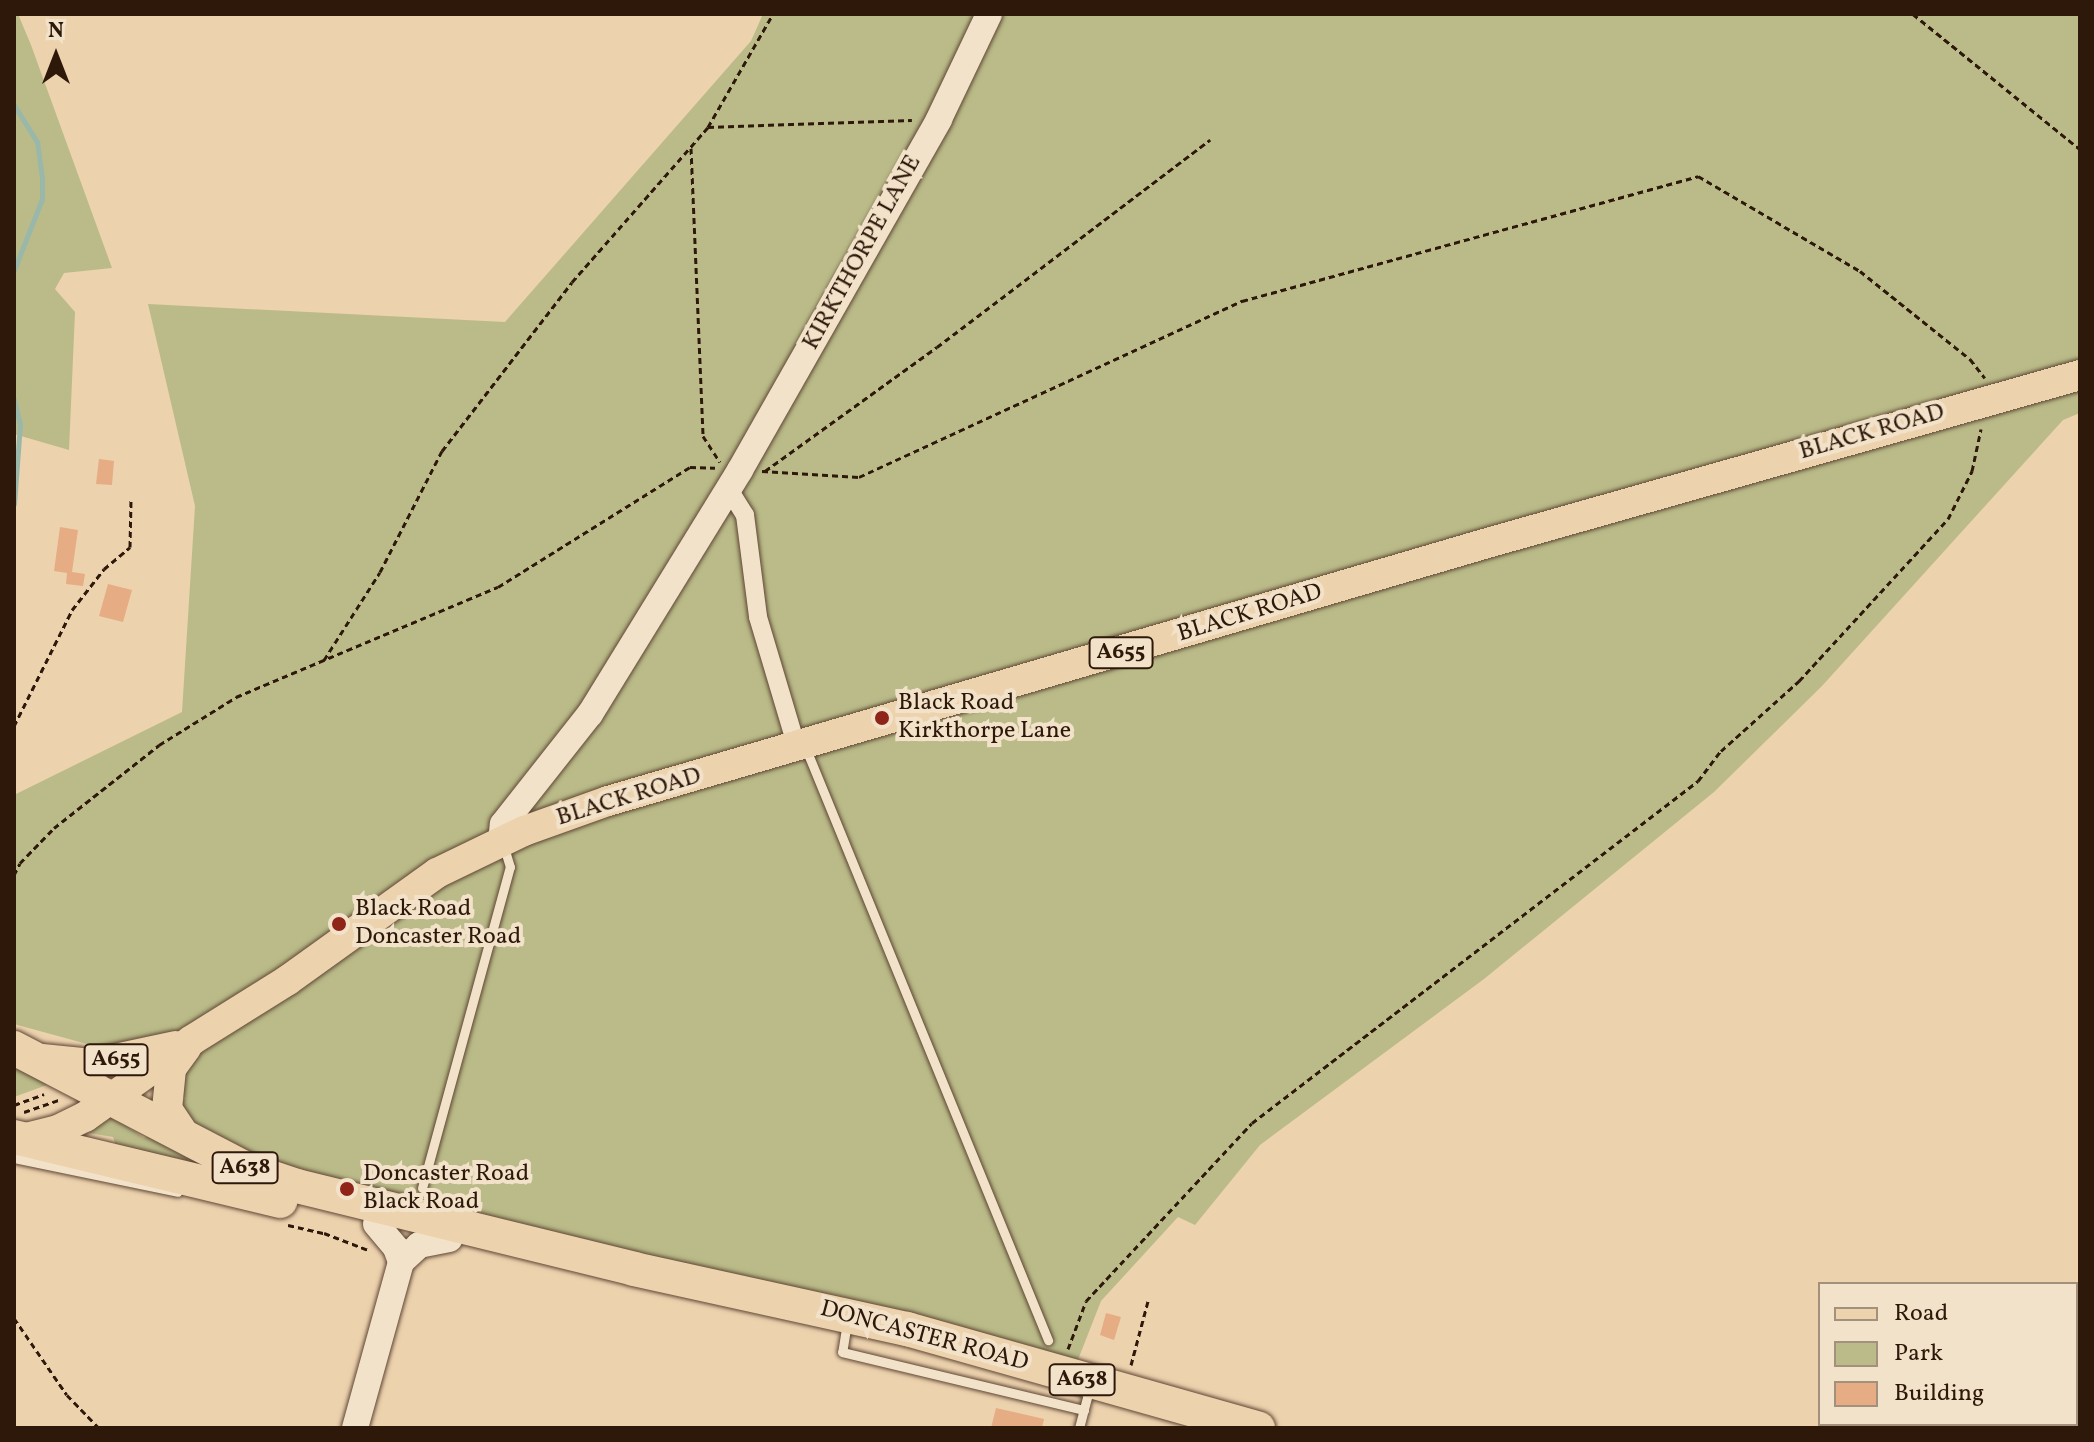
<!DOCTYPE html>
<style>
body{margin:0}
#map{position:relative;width:2094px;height:1442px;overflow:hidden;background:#edd2ae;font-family:Vollkorn,serif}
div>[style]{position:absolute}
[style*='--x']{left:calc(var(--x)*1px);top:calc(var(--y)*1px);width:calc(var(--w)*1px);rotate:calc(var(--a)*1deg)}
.green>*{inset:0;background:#babb89}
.stream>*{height:5px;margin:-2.5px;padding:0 2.5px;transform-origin:2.5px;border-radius:2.5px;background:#99b8aa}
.building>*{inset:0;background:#e6ac83}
.path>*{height:3px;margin-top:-1.5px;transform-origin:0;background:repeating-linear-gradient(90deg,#2e180a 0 6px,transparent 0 10px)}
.roads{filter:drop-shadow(0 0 2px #5e4633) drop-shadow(0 0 2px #5e4633)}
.lane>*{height:9px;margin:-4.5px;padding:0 4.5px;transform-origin:4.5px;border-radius:4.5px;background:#f3e2ca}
.street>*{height:18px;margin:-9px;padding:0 9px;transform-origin:9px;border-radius:9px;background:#f3e2ca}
.secondary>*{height:26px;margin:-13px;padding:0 13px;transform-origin:13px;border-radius:13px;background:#f3e2ca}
.primary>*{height:30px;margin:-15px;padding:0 15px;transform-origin:15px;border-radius:15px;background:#edd2ae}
.highway>*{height:34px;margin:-17px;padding:0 17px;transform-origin:17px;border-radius:17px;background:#edd2ae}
.dots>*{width:22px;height:22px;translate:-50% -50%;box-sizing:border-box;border:4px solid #f3e2ca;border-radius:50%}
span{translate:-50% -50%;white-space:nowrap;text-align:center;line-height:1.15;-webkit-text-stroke:8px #f3e2ca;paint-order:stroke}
.shield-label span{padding:2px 6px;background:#f3e2ca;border:2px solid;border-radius:6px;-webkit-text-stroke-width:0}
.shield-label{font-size:22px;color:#2e180a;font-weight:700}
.street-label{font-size:24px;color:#2e180a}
.poi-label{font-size:24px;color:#2e180a}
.left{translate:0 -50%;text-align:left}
.frame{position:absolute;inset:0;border:16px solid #2e180a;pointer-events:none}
.legend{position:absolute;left:1818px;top:1282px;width:260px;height:144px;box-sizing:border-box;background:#f3e2ca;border:2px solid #a4917d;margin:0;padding:10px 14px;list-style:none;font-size:24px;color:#2e180a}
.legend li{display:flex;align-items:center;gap:16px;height:40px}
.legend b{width:40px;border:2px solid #a4917d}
.north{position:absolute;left:16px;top:16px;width:80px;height:80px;-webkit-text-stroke:6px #f3e2ca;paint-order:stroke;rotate:0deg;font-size:22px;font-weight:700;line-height:32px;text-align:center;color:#2e180a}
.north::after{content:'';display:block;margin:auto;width:28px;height:36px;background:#2e180a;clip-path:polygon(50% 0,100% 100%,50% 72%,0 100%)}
</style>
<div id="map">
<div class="green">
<i style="clip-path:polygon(14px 14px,18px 14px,31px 45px,112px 268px,64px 273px,55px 289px,75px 312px,69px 450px,14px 434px)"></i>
<i style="clip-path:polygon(763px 14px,2080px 14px,2080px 413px,2063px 420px,1822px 686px,1714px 792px,1484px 979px,1260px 1145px,1195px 1225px,1178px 1217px,1101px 1301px,1072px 1375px,187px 1139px,180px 1107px,185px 1098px,109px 1050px,14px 1024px,14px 795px,182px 712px,195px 506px,148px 304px,505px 322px,751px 41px)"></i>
<i style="clip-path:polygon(14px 1060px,55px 1082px,14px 1097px)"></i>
<i style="clip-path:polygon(115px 1106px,117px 1120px,144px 1138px,156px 1134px,190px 1161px,116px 1146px,113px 1137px,89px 1133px)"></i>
</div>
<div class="stream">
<i style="--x:14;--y:105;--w:44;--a:58.1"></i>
<i style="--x:37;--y:142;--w:37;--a:82"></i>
<i style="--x:42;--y:179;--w:20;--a:90"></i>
<i style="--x:42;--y:199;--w:76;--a:111.5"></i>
<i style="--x:14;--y:399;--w:26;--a:77"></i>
<i style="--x:20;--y:424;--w:80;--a:94.3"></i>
</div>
<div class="building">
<i style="clip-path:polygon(99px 459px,114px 461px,112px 485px,96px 484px)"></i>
<i style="clip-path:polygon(60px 527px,78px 530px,72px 572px,85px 574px,83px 586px,66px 584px,67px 573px,54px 571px)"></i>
<i style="clip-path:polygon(108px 584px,132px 590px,123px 622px,99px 616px)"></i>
<i style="clip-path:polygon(1106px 1313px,1121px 1317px,1114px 1340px,1100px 1335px)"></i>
<i style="clip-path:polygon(996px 1408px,1044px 1419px,1042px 1428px,991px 1428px)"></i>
</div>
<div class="path">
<i style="--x:1913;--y:14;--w:215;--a:39"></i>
<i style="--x:708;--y:127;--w:204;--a:-2"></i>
<i style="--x:691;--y:148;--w:288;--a:87.6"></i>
<i style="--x:703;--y:436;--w:31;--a:57"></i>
<i style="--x:762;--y:471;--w:97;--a:3.5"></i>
<i style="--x:859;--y:477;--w:422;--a:-24.7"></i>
<i style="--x:1242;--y:301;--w:473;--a:-15.3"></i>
<i style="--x:1698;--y:176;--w:188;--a:30.4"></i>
<i style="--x:1860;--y:271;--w:141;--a:38.7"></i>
<i style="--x:1970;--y:359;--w:24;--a:52"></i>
<i style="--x:765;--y:471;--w:212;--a:-35.8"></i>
<i style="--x:937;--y:347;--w:343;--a:-37.2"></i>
<i style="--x:324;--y:660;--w:104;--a:-57.5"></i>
<i style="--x:380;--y:572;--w:136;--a:-62.9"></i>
<i style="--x:442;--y:451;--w:213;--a:-52.4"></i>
<i style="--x:572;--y:282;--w:206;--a:-48.7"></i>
<i style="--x:708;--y:127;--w:130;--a:-60.1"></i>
<i style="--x:14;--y:726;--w:130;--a:-63.4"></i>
<i style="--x:72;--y:610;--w:52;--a:-52"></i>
<i style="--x:104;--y:569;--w:34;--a:-40"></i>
<i style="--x:130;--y:547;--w:48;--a:-88.8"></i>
<i style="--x:14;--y:875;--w:13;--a:-63"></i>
<i style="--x:20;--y:863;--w:49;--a:-45.8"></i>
<i style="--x:54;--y:828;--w:134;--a:-38.3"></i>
<i style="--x:159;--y:745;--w:91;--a:-31.9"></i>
<i style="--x:236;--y:697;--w:284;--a:-22.8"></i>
<i style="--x:498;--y:587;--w:226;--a:-32"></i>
<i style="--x:690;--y:467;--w:25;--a:2"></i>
<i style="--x:14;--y:1105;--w:32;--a:-20"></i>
<i style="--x:24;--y:1112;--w:37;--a:-19"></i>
<i style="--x:288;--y:1225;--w:37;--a:13"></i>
<i style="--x:324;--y:1233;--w:47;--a:21.1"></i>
<i style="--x:14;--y:1318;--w:93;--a:55.5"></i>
<i style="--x:67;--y:1395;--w:46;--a:45.9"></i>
<i style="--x:1068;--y:1349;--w:51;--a:-69.4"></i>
<i style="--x:1086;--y:1301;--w:243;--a:-47"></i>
<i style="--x:1252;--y:1123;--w:562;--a:-37.48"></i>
<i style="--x:1698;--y:781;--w:38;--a:-53"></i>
<i style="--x:1721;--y:751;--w:105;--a:-41.9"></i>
<i style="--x:1799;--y:681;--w:220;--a:-47.4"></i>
<i style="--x:1948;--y:519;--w:54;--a:-63.4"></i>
<i style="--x:1972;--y:471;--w:43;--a:-77.9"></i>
<i style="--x:1131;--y:1365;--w:66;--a:-75.1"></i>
</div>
<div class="roads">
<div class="lane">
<i style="--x:806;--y:749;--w:639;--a:67.73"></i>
<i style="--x:14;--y:1158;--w:167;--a:11.7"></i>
<i style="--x:422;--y:1188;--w:333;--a:-74.7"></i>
<i style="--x:510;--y:867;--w:21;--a:-107"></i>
<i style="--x:847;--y:1322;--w:30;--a:99"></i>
<i style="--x:842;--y:1352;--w:249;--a:13.5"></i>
<i style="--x:1079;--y:1428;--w:43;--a:-75.3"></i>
</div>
<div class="street">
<i style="--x:728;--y:488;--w:32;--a:58"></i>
<i style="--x:745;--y:515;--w:103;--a:82.7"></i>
<i style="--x:758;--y:617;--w:137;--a:73.4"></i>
</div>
<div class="secondary">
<i style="--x:501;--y:840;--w:16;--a:-83"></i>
<i style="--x:503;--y:824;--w:140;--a:-51.7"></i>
<i style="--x:590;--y:714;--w:286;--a:-58.4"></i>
<i style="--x:740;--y:470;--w:403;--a:-60.4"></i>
<i style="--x:939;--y:119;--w:116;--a:-64.5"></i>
<i style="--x:376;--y:1224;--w:31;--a:50"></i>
<i style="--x:396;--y:1248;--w:15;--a:70"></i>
<i style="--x:355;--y:1428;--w:172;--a:-74.5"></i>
<i style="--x:401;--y:1262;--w:25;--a:-43"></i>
<i style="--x:419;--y:1245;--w:31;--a:-11"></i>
</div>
<div class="primary">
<i style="--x:186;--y:1048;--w:26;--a:126"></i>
<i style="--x:171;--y:1069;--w:40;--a:95.7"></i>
<i style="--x:167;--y:1109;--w:36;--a:56"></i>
<i style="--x:42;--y:1059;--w:50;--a:5.7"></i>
<i style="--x:92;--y:1064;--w:85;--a:-12.2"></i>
<i style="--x:22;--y:1139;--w:37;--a:-14"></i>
<i style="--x:58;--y:1130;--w:30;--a:-26"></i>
<i style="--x:85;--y:1117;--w:132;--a:-35.7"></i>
<i style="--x:192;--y:1040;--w:113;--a:-32"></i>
<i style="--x:288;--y:980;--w:183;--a:-35.7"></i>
<i style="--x:437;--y:873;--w:97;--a:-25.8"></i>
<i style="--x:524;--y:831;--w:89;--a:-19.7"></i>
<i style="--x:608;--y:801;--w:920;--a:-16.35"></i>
<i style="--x:1491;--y:542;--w:612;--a:-15.83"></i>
</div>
<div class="highway">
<i style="--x:14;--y:1048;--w:262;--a:27.5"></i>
<i style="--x:246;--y:1169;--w:54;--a:18.4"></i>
<i style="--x:297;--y:1186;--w:347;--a:13.8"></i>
<i style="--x:634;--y:1269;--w:280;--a:12.4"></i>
<i style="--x:907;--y:1329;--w:365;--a:15.8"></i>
<i style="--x:14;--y:1137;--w:274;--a:13.5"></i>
</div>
</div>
<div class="dots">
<i style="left:882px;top:718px;background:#8f2418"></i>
<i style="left:339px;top:924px;background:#8f2418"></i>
<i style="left:347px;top:1189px;background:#8f2418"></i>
</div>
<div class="shield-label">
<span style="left:1121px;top:653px">A655</span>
<span style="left:116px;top:1060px">A655</span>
<span style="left:245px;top:1168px">A638</span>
<span style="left:1082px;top:1380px">A638</span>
</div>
<div class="street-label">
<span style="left:863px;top:253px;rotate:-61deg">KIRKTHORPE LANE</span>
<span style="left:1872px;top:433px;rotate:-16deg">BLACK ROAD</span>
<span style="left:1250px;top:614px;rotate:-17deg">BLACK ROAD</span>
<span style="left:629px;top:798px;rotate:-17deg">BLACK ROAD</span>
<span style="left:924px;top:1337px;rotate:15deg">DONCASTER ROAD</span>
</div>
<div class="poi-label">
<span class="left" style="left:898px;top:718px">Black Road<br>Kirkthorpe Lane</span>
<span class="left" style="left:355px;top:924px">Black Road<br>Doncaster Road</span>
<span class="left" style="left:363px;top:1189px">Doncaster Road<br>Black Road</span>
</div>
<div class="frame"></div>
<ul class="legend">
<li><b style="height:10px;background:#edd2ae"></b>Road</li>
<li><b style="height:22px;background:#babb89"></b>Park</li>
<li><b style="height:22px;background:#e6ac83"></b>Building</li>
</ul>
<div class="north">N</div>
</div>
